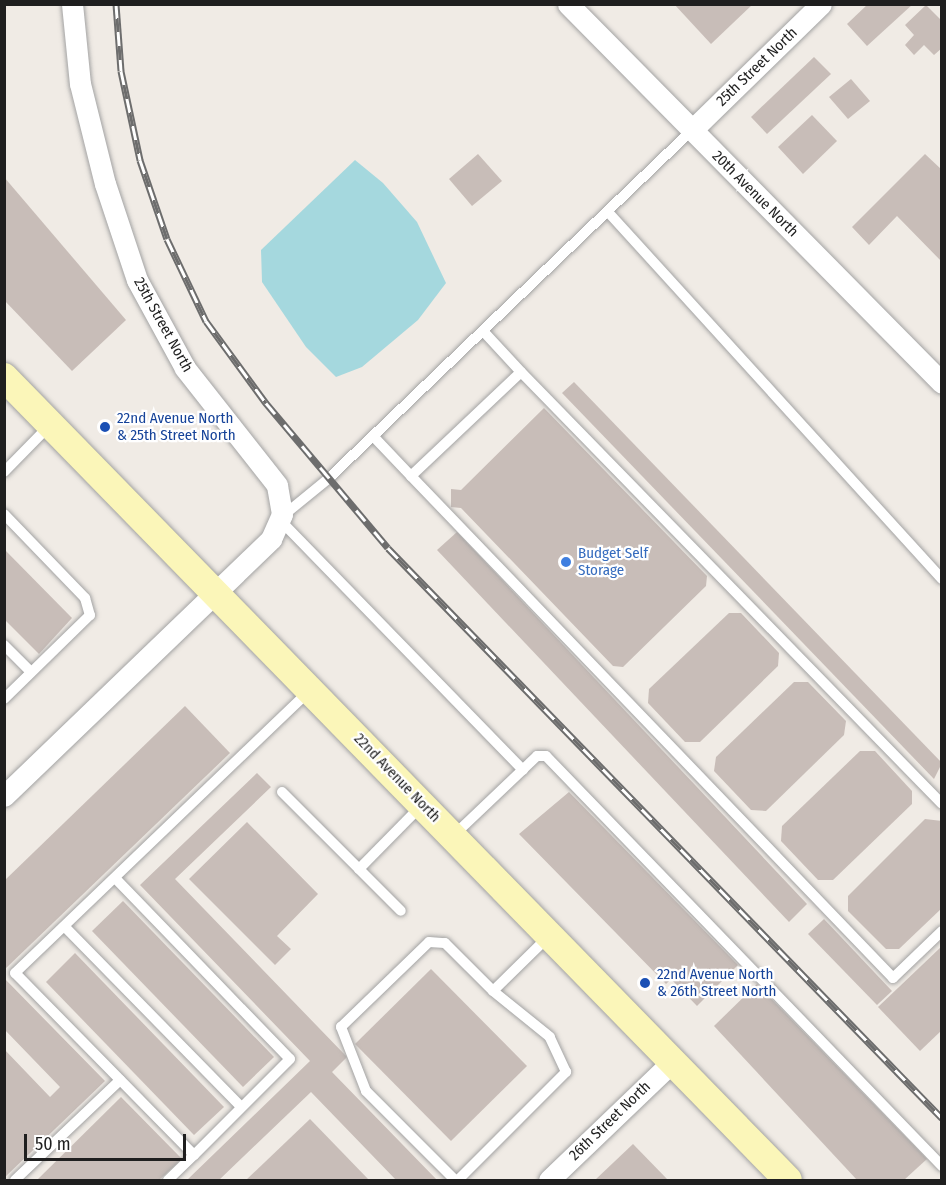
<!DOCTYPE html>
<style>
body{margin:0}
#map{position:relative;width:946px;height:1185px;overflow:hidden;background:#f0ebe5;font-family:"Fira Sans Condensed",sans-serif}
div>[style]{position:absolute}
[style*='--x']{left:calc(var(--x)*1px);top:calc(var(--y)*1px);width:calc(var(--w)*1px);rotate:calc(var(--a)*1deg)}
.water>*{inset:0;background:#a5d8de}
.building>*{inset:0;background:#c8bdb8}
.roads{filter:drop-shadow(0 0 2px #a3a3a3) drop-shadow(0 0 2px #a3a3a3)}
.service>*{height:10px;margin:-5px;padding:0 5px;transform-origin:5px;border-radius:5px;background:#fff}
.minor>*{height:21px;margin:-10.5px;padding:0 10.5px;transform-origin:10.5px;border-radius:10.5px;background:#fff}
.secondary>*{height:28px;margin:-14px;padding:0 14px;transform-origin:14px;border-radius:14px;background:#fbf6b9}
.rail>*{height:7px;margin-top:-3.5px;transform-origin:0;background:repeating-linear-gradient(90deg,#fff 0 14px,#6d6d6d 0 28px);box-sizing:border-box;border-block:2px solid #6d6d6d}
.dots>*{width:16px;height:16px;translate:-50% -50%;box-sizing:border-box;border:3px solid #fff;border-radius:50%}
span{translate:-50% -50%;white-space:nowrap;text-align:center;line-height:1.15;-webkit-text-stroke:4.5px #fff;paint-order:stroke}
.street-label{font-size:15px;color:#1f1f1f}
.transit-label{font-size:15px;color:#164399}
.left{translate:0 -50%;text-align:left}
.shop-label{font-size:15px;color:#366cbe}
.frame{position:absolute;inset:0;border:6px solid #1f1f1f;pointer-events:none}
.scale{position:absolute;left:24px;top:1134px;width:162px;height:27px;box-sizing:border-box;border:3px solid #1f1f1f;border-top:0;padding-left:8px;font-size:18px;line-height:21px;white-space:nowrap;color:#1f1f1f;-webkit-text-stroke:4px #fff;paint-order:stroke}
</style>
<div id="map">
<div class="water">
<i style="clip-path:polygon(355px 160px,383px 183px,417px 222px,446px 283px,418px 320px,362px 367px,336px 377px,306px 347px,262px 282px,261px 250px)"></i>
</div>
<div class="building">
<i style="clip-path:polygon(674px 4px,753px 4px,711px 44px)"></i>
<i style="clip-path:polygon(868px 4px,913px 4px,867px 46px,847px 24px)"></i>
<i style="clip-path:polygon(926px 5px,942px 21px,942px 48px,934px 55px,924px 45px,914px 55px,905px 45px,914px 35px,905px 25px)"></i>
<i style="clip-path:polygon(814px 57px,831px 74px,767px 134px,751px 117px)"></i>
<i style="clip-path:polygon(851px 79px,870px 101px,848px 119px,829px 97px)"></i>
<i style="clip-path:polygon(812px 115px,837px 141px,803px 174px,778px 147px)"></i>
<i style="clip-path:polygon(478px 154px,502px 181px,472px 206px,449px 179px)"></i>
<i style="clip-path:polygon(925px 154px,942px 170px,942px 262px,897px 216px,869px 245px,852px 227px)"></i>
<i style="clip-path:polygon(4px 177px,126px 320px,72px 371px,4px 300px)"></i>
<i style="clip-path:polygon(574px 382px,942px 763px,934px 779px,562px 393px)"></i>
<i style="clip-path:polygon(544px 408px,707px 576px,706px 586px,623px 667px,613px 666px,461px 508px,451px 507px,451px 489px,461px 490px)"></i>
<i style="clip-path:polygon(457px 532px,807px 904px,789px 922px,437px 550px)"></i>
<i style="clip-path:polygon(4px 549px,72px 618px,39px 654px,4px 619px)"></i>
<i style="clip-path:polygon(729px 613px,741px 613px,779px 653px,778px 666px,700px 742px,685px 742px,648px 703px,649px 689px)"></i>
<i style="clip-path:polygon(794px 682px,808px 682px,846px 721px,844px 735px,766px 811px,751px 810px,714px 771px,716px 757px)"></i>
<i style="clip-path:polygon(185px 706px,230px 753px,4px 970px,4px 881px)"></i>
<i style="clip-path:polygon(860px 751px,875px 751px,912px 791px,912px 804px,833px 880px,818px 880px,781px 841px,782px 826px)"></i>
<i style="clip-path:polygon(257px 773px,271px 787px,175px 879px,347px 1057px,332px 1072px,437px 1180px,396px 1180px,311px 1092px,219px 1180px,187px 1180px,310px 1061px,140px 885px)"></i>
<i style="clip-path:polygon(569px 792px,738px 965px,697px 1006px,671px 979px,666px 984px,519px 834px)"></i>
<i style="clip-path:polygon(925px 819px,942px 821px,942px 908px,899px 949px,886px 949px,848px 911px,848px 896px)"></i>
<i style="clip-path:polygon(247px 822px,318px 894px,277px 936px,291px 949px,275px 965px,189px 879px)"></i>
<i style="clip-path:polygon(123px 901px,274px 1057px,243px 1087px,92px 931px)"></i>
<i style="clip-path:polygon(824px 919px,892px 991px,877px 1005px,808px 934px)"></i>
<i style="clip-path:polygon(942px 946px,942px 1030px,920px 1051px,878px 1007px)"></i>
<i style="clip-path:polygon(75px 953px,224px 1107px,194px 1135px,46px 982px)"></i>
<i style="clip-path:polygon(431px 969px,527px 1066px,451px 1141px,355px 1044px)"></i>
<i style="clip-path:polygon(4px 978px,105px 1081px,4px 1178px,4px 1049px,50px 1097px,60px 1087px,4px 1029px)"></i>
<i style="clip-path:polygon(757px 984px,927px 1159px,904px 1180px,857px 1180px,714px 1026px)"></i>
<i style="clip-path:polygon(121px 1097px,182px 1159px,159px 1180px,37px 1180px)"></i>
<i style="clip-path:polygon(310px 1119px,369px 1180px,246px 1180px)"></i>
<i style="clip-path:polygon(633px 1144px,668px 1180px,595px 1180px)"></i>
</div>
<div class="roads">
<div class="service">
<i style="--x:608;--y:212;--w:496;--a:47.7"></i>
<i style="--x:521;--y:372;--w:603;--a:45.74"></i>
<i style="--x:373;--y:436;--w:55;--a:46.5"></i>
<i style="--x:411;--y:476;--w:151;--a:-43.4"></i>
<i style="--x:521;--y:372;--w:56;--a:-132.8"></i>
<i style="--x:4;--y:472;--w:64;--a:-45.6"></i>
<i style="--x:411;--y:476;--w:696;--a:46.16"></i>
<i style="--x:893;--y:978;--w:68;--a:-43.8"></i>
<i style="--x:4;--y:514;--w:117;--a:46"></i>
<i style="--x:85;--y:598;--w:18;--a:74"></i>
<i style="--x:90;--y:615;--w:120;--a:135.7"></i>
<i style="--x:4;--y:645;--w:38;--a:45"></i>
<i style="--x:523;--y:770;--w:350;--a:-134.2"></i>
<i style="--x:279;--y:519;--w:63;--a:-39.2"></i>
<i style="--x:328;--y:479;--w:504;--a:-43.79"></i>
<i style="--x:282;--y:792;--w:109;--a:45"></i>
<i style="--x:359;--y:869;--w:87;--a:-45.5"></i>
<i style="--x:453;--y:836;--w:116;--a:-43.6"></i>
<i style="--x:537;--y:756;--w:9;--a:0"></i>
<i style="--x:546;--y:756;--w:570;--a:46"></i>
<i style="--x:359;--y:869;--w:59;--a:45"></i>
<i style="--x:116;--y:879;--w:250;--a:46"></i>
<i style="--x:290;--y:1059;--w:136;--a:135"></i>
<i style="--x:65;--y:927;--w:252;--a:45.6"></i>
<i style="--x:15;--y:1180;--w:145;--a:-43.6"></i>
<i style="--x:168;--y:1180;--w:36;--a:-44"></i>
<i style="--x:194;--y:1155;--w:255;--a:-134.5"></i>
<i style="--x:15;--y:973;--w:407;--a:-43.8"></i>
<i style="--x:455;--y:1180;--w:126;--a:-135"></i>
<i style="--x:366;--y:1091;--w:69;--a:-111.3"></i>
<i style="--x:341;--y:1027;--w:122;--a:-44"></i>
<i style="--x:429;--y:942;--w:16;--a:4"></i>
<i style="--x:445;--y:943;--w:68;--a:45"></i>
<i style="--x:493;--y:991;--w:78;--a:-44.5"></i>
<i style="--x:458;--y:1180;--w:153;--a:-45"></i>
<i style="--x:566;--y:1072;--w:38;--a:-115"></i>
<i style="--x:550;--y:1037;--w:73;--a:-141.1"></i>
</div>
<div class="minor">
<i style="--x:568;--y:4;--w:532;--a:45.38"></i>
<i style="--x:692;--y:130;--w:180;--a:-44.3"></i>
<i style="--x:4;--y:796;--w:371;--a:-43.9"></i>
<i style="--x:271;--y:539;--w:27;--a:-66"></i>
<i style="--x:282;--y:514;--w:29;--a:-100"></i>
<i style="--x:277;--y:485;--w:149;--a:-128.2"></i>
<i style="--x:185;--y:368;--w:100;--a:-118.6"></i>
<i style="--x:137;--y:280;--w:101;--a:-108.4"></i>
<i style="--x:105;--y:184;--w:103;--a:-104"></i>
<i style="--x:80;--y:84;--w:80;--a:-95.7"></i>
<i style="--x:549;--y:1180;--w:170;--a:-43.8"></i>
</div>
<div class="secondary">
<i style="--x:4;--y:377;--w:1122;--a:45.69"></i>
</div>
</div>
<div class="rail">
<i style="--x:116;--y:4;--w:67;--a:85.7"></i>
<i style="--x:121;--y:71;--w:91;--a:77.9"></i>
<i style="--x:140;--y:160;--w:83;--a:71.1"></i>
<i style="--x:167;--y:239;--w:91;--a:64.6"></i>
<i style="--x:206;--y:321;--w:102;--a:53.8"></i>
<i style="--x:266;--y:403;--w:189;--a:49.9"></i>
<i style="--x:388;--y:548;--w:795;--a:45.82"></i>
</div>
<div class="dots">
<i style="left:105px;top:427px;background:#1a4fb4"></i>
<i style="left:566px;top:562px;background:#3f7fe0"></i>
<i style="left:645px;top:983px;background:#1a4fb4"></i>
</div>
<div class="street-label">
<span style="left:757px;top:67px;rotate:-44deg">25th Street North</span>
<span style="left:755px;top:194px;rotate:45deg">20th Avenue North</span>
<span style="left:163px;top:325px;rotate:61deg">25th Street North</span>
<span style="left:397px;top:778px;rotate:46deg">22nd Avenue North</span>
<span style="left:610px;top:1121px;rotate:-44deg">26th Street North</span>
</div>
<div class="transit-label">
<span class="left" style="left:117px;top:427px">22nd Avenue North<br>&amp; 25th Street North</span>
<span class="left" style="left:657px;top:983px">22nd Avenue North<br>&amp; 26th Street North</span>
</div>
<div class="shop-label">
<span class="left" style="left:578px;top:562px">Budget Self<br>Storage</span>
</div>
<div class="frame"></div>
<div class="scale">50 m</div>
</div>
